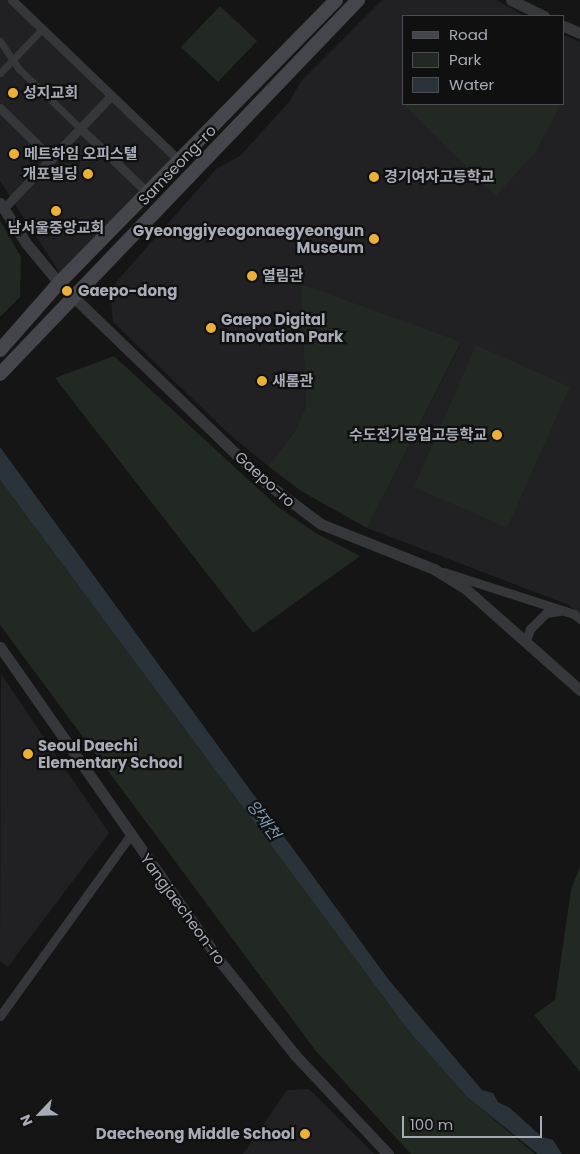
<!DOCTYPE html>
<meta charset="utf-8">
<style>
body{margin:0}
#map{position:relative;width:580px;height:1154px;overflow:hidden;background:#151516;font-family:Poppins,"Noto Sans KR",sans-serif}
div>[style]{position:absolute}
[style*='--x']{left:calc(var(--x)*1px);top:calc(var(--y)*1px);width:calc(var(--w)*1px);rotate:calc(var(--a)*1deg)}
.built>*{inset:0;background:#212123}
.green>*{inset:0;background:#212922}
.water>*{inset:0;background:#2b333a}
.pedestrian>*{height:7px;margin:-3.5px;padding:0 3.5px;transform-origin:3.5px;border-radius:3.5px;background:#36373b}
.minor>*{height:9px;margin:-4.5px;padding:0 4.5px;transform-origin:4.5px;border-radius:4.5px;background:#36373b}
.tertiary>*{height:11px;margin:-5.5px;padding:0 5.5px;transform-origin:5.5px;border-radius:5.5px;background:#36373b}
.secondary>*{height:14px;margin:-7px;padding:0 7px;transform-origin:7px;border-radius:7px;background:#44464b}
.dots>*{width:14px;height:14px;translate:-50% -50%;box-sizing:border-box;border:2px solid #101011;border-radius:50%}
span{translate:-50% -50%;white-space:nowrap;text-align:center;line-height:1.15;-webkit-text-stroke:4.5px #101011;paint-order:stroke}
.poi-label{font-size:15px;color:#a7abb6;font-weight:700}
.left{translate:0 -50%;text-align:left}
.right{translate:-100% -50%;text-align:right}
.street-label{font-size:15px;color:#a7abb6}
.water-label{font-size:16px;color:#7e99b1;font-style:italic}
.legend{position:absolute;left:402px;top:15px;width:162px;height:90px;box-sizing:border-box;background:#101011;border:1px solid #4c4e53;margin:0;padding:6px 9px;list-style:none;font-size:15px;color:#a7abb6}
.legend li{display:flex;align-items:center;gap:10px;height:25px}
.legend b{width:25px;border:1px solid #4c4e53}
.north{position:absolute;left:15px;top:1089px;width:50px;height:50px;-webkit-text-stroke:4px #101011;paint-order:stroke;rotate:246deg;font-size:14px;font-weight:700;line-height:20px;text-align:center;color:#a7abb6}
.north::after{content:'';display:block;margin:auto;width:18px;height:22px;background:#a7abb6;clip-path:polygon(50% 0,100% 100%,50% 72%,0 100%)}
.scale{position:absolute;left:402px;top:1116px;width:140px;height:22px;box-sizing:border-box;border:2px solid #a7abb6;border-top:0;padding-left:6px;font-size:15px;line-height:18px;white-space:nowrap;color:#a7abb6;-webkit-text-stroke:4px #101011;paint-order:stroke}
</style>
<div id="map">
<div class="built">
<i style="clip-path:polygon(0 0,8px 0,173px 160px,63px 278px,0 181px)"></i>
<i style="clip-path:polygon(382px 0,497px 0,524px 16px,404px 16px,404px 104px,564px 104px,564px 35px,580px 42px,580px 615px,569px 605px,367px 528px,461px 343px,303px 334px,306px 406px,295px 431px,268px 466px,229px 434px,113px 322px,110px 289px,216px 169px,240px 156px,289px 102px,302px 80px)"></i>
<i style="clip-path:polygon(1px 674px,109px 833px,8px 967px,0 961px)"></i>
<i style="clip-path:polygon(309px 1089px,374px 1154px,243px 1154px,287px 1090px)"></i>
</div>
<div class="green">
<i style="clip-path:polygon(220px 6px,257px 41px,218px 82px,181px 47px)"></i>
<i style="clip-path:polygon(404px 99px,404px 104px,561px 104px,536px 151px,496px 196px,401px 102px)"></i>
<i style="clip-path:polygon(0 220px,21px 257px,20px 297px,0 317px)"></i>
<i style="clip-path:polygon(301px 284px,461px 342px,367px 528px,301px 491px,268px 466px,295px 431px,306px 406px)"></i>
<i style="clip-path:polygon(476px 345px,570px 387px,507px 528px,414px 487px)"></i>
<i style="clip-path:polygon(114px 356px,277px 506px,314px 532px,360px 556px,253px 633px,55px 378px)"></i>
<i style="clip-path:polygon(0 480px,408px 1030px,467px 1097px,535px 1154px,411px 1154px,315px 1050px,0 625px)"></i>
<i style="clip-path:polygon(580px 866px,580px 1072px,534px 1015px,555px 1000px,571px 890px)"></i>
</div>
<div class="water">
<i style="clip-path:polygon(0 447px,388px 979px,482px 1090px,493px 1093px,498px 1102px,510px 1108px,542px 1137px,553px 1140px,562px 1154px,538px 1154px,467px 1097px,408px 1030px,0 480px)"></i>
</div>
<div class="pedestrian">
<i style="--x:0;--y:41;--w:34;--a:56"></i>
<i style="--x:19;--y:69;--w:86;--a:44.1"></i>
<i style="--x:0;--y:73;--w:61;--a:-46.3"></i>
</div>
<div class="minor">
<i style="--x:12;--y:0;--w:231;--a:43.8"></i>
<i style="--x:0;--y:108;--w:73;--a:44.4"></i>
<i style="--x:81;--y:129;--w:93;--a:43.7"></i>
<i style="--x:3;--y:209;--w:156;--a:-46.3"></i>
<i style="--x:444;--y:572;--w:137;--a:17.9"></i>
<i style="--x:574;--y:614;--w:8;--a:40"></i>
<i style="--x:526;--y:641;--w:13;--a:-72"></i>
<i style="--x:530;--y:629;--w:23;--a:-45"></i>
<i style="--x:546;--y:613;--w:14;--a:-8"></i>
<i style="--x:0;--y:1016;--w:222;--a:-54.2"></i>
</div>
<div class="tertiary">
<i style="--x:511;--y:0;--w:37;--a:26"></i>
<i style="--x:564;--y:26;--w:17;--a:24"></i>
<i style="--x:0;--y:203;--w:48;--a:57"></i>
<i style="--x:26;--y:243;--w:52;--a:50.5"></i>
<i style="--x:59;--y:283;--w:286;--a:44"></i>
<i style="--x:265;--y:482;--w:70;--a:36.9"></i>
<i style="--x:321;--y:524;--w:122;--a:21.7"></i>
<i style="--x:434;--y:569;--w:39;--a:32"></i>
<i style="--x:467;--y:590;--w:151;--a:41.5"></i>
<i style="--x:0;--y:647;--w:388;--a:55"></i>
<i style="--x:223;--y:965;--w:115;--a:51.3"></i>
<i style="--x:295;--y:1055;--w:136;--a:46.8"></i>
</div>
<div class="secondary">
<i style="--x:0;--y:350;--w:89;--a:-48.6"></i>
<i style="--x:59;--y:283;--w:396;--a:-45.6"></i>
<i style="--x:0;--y:374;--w:518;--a:-46.25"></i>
</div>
<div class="dots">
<i style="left:13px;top:93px;background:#edb036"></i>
<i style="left:14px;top:154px;background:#edb036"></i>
<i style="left:88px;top:174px;background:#edb036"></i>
<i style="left:374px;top:177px;background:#edb036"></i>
<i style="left:56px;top:211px;background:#edb036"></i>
<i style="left:374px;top:239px;background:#edb036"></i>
<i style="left:252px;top:276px;background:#edb036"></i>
<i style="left:67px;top:291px;background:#edb036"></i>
<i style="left:211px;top:328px;background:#edb036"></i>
<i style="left:262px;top:381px;background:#edb036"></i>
<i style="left:497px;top:435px;background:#edb036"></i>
<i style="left:28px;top:754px;background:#edb036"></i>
<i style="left:305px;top:1134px;background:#edb036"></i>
</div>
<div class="poi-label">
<span class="left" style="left:23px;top:93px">성지교회</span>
<span class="left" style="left:24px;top:154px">메트하임 오피스텔</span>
<span class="right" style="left:78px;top:174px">개포빌딩</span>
<span class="left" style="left:384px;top:177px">경기여자고등학교</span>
<span style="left:56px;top:228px">남서울중앙교회</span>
<span class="right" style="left:364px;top:239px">Gyeonggiyeogonaegyeongun<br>Museum</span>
<span class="left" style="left:262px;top:276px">열림관</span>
<span class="left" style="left:78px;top:291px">Gaepo-dong</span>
<span class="left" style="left:221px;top:328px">Gaepo Digital<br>Innovation Park</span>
<span class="left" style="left:272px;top:381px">새롬관</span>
<span class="right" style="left:487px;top:435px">수도전기공업고등학교</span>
<span class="left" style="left:38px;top:754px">Seoul Daechi<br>Elementary School</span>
<span class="right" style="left:295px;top:1134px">Daecheong Middle School</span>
</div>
<div class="street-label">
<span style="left:177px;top:165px;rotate:-46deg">Samseong-ro</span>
<span style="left:265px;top:479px;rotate:42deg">Gaepo-ro</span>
<span style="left:183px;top:909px;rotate:54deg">Yangjaecheon-ro</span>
</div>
<div class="water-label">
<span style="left:263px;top:820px;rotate:54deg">양재천</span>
</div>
<ul class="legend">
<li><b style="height:6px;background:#44464b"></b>Road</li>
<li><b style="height:14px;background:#212922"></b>Park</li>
<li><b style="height:14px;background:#2b333a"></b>Water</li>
</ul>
<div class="north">N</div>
<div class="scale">100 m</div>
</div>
